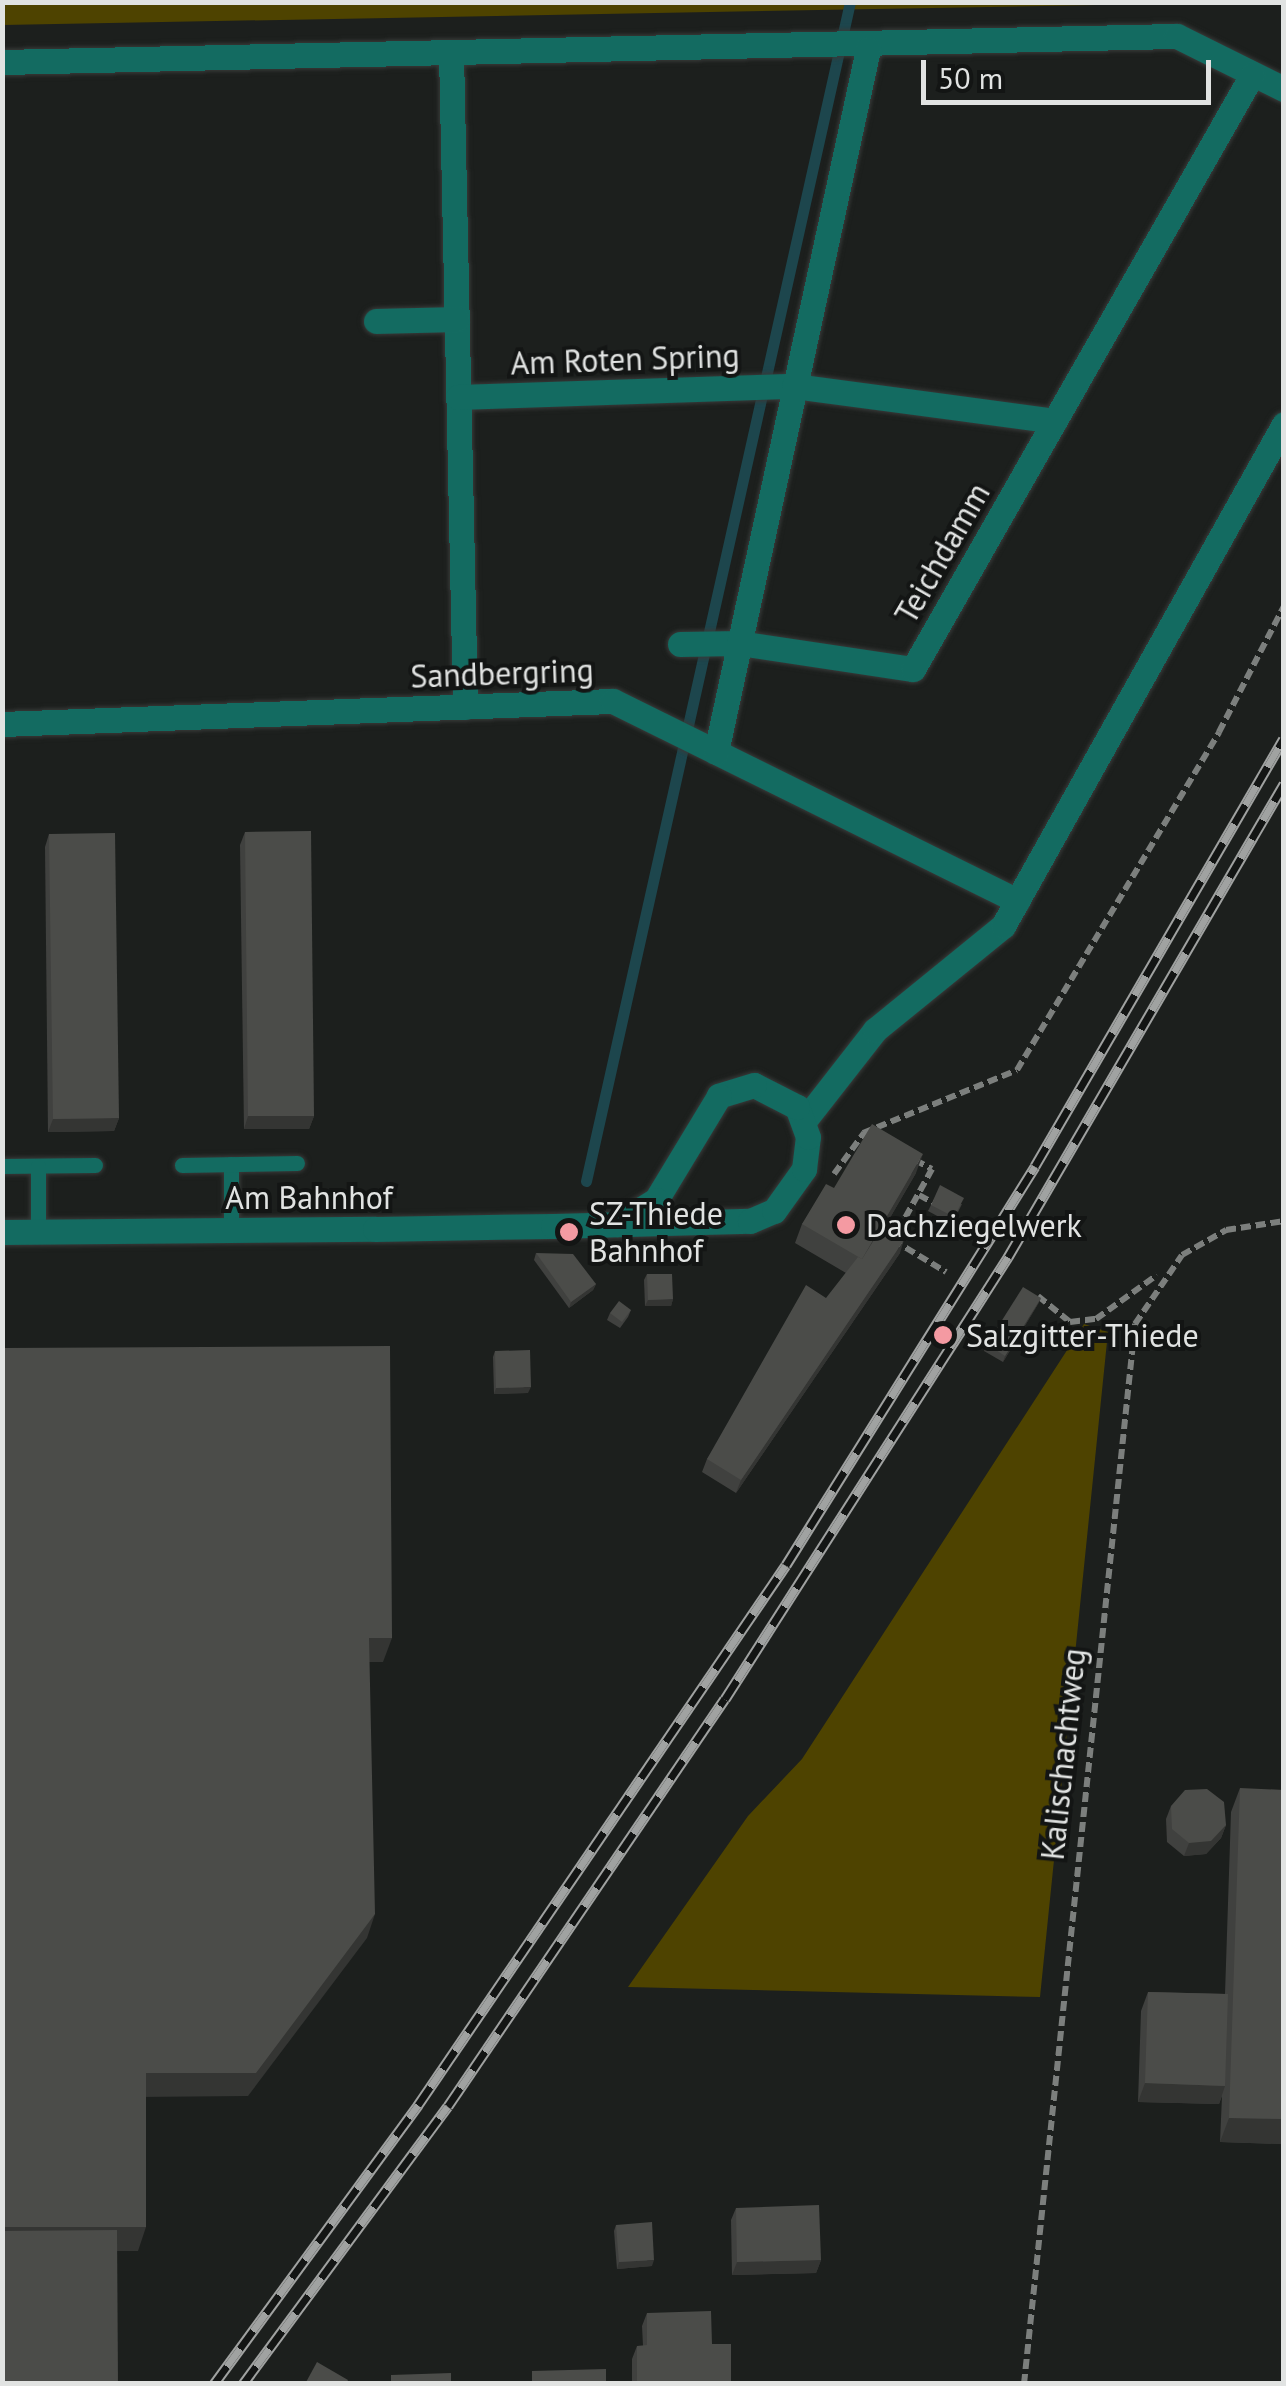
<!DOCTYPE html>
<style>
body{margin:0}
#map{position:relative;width:1286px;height:2386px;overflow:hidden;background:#1c1f1d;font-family:"PT Sans",sans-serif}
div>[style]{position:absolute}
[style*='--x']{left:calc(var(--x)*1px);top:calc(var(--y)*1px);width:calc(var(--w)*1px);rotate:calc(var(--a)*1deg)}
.green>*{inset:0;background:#4e4300}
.stream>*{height:11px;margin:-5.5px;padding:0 5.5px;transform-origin:5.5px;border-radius:5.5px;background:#1d464d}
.path>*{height:6px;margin-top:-3px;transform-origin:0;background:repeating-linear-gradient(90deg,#7c7f7d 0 10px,transparent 0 15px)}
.roads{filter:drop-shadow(0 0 2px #383a39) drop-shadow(0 0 2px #383a39)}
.service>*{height:15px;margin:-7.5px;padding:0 7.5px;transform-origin:7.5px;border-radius:7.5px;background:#136b61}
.minor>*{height:25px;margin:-12.5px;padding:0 12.5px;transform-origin:12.5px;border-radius:12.5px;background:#136b61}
.rail>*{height:11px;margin-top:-5.5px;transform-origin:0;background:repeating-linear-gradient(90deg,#131514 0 22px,#a0a2a1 0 44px);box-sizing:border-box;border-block:2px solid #a0a2a1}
.wall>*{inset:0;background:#40413f}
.shaded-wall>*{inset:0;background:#343533}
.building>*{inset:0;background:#4b4c49}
.dots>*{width:28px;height:28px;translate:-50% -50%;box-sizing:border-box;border:5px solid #131514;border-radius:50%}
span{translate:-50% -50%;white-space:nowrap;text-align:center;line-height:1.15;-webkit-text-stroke:8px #131514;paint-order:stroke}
.street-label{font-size:32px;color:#e1e3e2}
.poi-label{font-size:32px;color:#e1e3e2}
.left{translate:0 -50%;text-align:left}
.frame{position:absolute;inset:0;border:5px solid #e1e3e2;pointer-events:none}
.scale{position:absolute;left:921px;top:60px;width:290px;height:45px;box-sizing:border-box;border:5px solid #e1e3e2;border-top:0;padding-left:12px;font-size:30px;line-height:35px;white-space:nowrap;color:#e1e3e2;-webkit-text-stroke:8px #131514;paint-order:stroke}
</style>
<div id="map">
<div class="green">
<i style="clip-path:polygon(3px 2px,1205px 2px,1205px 3px,3px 25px)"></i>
<i style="clip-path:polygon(1084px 1324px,1108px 1332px,1040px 1997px,628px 1987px,748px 1816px,802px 1759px)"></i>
</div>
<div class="stream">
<i style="--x:586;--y:1181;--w:1208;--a:-77.38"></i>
</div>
<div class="path">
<i style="--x:863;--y:1133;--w:166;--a:-22.2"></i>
<i style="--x:1017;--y:1070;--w:394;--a:-59.1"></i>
<i style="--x:1219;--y:732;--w:142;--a:-62.7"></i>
<i style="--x:915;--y:1160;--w:19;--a:28"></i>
<i style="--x:932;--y:1169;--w:81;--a:118.8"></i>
<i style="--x:893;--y:1240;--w:62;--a:31.1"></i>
<i style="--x:834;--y:1174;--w:51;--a:-53.8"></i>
<i style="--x:919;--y:1195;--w:18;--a:29"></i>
<i style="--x:1038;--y:1296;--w:41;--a:39.1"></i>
<i style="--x:1070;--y:1322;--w:26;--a:-7"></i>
<i style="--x:1096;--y:1319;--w:75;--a:-35.8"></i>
<i style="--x:982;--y:1333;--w:17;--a:33"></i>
<i style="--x:1024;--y:2384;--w:1066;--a:-84.02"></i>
<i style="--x:1135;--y:1324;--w:83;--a:-55.7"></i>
<i style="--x:1182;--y:1255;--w:51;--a:-29.6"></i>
<i style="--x:1226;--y:1230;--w:59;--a:-8.8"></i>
</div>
<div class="roads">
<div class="service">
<i style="--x:231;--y:1164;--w:65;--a:90"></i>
<i style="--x:182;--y:1165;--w:115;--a:-1"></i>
<i style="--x:2;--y:1166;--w:93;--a:-0.6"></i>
<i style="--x:38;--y:1166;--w:65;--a:90"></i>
</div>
<div class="minor">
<i style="--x:451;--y:53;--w:654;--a:88.77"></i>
<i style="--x:2;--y:62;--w:1175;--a:-1.27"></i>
<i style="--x:1177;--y:36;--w:119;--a:26.4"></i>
<i style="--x:376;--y:321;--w:81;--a:-1.4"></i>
<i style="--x:458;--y:397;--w:336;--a:-1.9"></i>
<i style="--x:794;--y:386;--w:263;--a:7.6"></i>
<i style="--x:680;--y:644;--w:59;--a:-1"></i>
<i style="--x:739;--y:643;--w:176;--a:8.5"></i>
<i style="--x:913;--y:669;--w:684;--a:-60.29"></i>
<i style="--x:2;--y:724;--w:611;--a:-2.16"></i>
<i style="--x:613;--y:701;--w:451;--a:26.3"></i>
<i style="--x:716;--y:752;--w:719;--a:-77.8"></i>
<i style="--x:804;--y:1121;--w:115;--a:-52"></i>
<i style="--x:875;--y:1030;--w:165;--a:-39.1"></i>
<i style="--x:1003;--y:926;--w:575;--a:-60.76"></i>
<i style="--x:2;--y:1232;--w:373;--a:-0.5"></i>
<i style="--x:375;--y:1229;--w:178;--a:-1"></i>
<i style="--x:553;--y:1226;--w:197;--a:-1.5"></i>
<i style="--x:750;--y:1221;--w:26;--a:-23"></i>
<i style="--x:774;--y:1211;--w:52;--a:-54.5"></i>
<i style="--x:804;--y:1169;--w:32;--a:-83"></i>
<i style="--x:808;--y:1137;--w:32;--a:-110"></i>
<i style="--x:797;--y:1107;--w:48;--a:-152.9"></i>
<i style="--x:754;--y:1085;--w:37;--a:163"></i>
<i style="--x:719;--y:1096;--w:122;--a:121.2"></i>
<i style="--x:656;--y:1200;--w:46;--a:148.4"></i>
</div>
</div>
<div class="rail">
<i style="--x:214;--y:2384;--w:346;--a:-53.8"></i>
<i style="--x:418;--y:2105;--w:653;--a:-55.73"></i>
<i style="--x:786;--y:1565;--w:470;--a:-58"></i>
<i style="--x:1035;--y:1166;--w:494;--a:-59.8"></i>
<i style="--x:243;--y:2384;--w:345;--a:-53.6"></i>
<i style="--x:448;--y:2106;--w:492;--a:-55.8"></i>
<i style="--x:725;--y:1699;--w:525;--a:-57.37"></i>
<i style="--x:1008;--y:1257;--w:548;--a:-59.74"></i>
</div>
<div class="wall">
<i style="clip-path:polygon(245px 832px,314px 1116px,309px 1129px,244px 1129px,240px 845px)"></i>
<i style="clip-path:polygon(49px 834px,119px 1118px,114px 1131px,48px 1132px,45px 847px)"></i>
<i style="clip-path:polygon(916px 1173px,884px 1228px,900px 1253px,736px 1493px,702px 1472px,707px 1459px,846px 1273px,795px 1243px,802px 1224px,834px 1188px)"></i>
<i style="clip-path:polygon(962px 1204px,952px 1224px,928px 1211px,931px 1205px)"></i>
<i style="clip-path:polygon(536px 1253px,596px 1284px,593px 1290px,569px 1308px,534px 1260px)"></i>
<i style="clip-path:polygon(647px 1274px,673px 1299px,671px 1306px,645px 1306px,644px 1280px)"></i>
<i style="clip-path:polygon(1041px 1298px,1038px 1304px,1003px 1362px,984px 1351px,987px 1344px)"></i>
<i style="clip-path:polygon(631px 1310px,628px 1317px,620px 1328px,607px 1320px,610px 1313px)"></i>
<i style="clip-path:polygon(495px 1351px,528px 1393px,494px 1394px,493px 1357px)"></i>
<i style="clip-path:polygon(1240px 1788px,1284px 2144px,1220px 2142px,1222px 2096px,1219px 2104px,1138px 2102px,1141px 2011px,1148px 1992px,1225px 1994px,1231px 1812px)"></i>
<i style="clip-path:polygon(1171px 1806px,1226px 1825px,1221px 1838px,1206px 1854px,1184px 1856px,1167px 1842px,1166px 1819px)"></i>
<i style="clip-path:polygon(736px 2208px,821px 2260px,816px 2273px,732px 2275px,731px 2220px)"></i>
<i style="clip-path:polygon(616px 2225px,652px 2266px,617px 2269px,614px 2231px)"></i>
<i style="clip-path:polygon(647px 2313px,712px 2344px,731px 2384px,632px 2384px,632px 2359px,637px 2346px,643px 2346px,642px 2326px)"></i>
</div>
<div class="shaded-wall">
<i style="clip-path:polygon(248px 1116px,314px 1116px,309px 1129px,244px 1129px)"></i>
<i style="clip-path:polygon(119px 1118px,114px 1131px,48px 1132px,53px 1119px)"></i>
<i style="clip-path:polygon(923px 1154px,916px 1173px,855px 1278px,862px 1259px)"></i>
<i style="clip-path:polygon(904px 1240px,900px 1253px,736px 1493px,741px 1480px)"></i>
<i style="clip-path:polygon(596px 1284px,593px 1290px,569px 1308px,571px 1302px)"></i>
<i style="clip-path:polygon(1041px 1298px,1038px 1304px,1003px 1362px,1005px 1356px)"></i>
<i style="clip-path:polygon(673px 1299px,671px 1306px,645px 1306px,648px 1300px)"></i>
<i style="clip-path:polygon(531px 1387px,528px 1393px,494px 1394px,496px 1388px)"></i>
<i style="clip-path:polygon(369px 1638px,392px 1638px,383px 1662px,360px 1662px)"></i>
<i style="clip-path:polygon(1226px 1825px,1221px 1838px,1206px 1854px,1184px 1856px,1189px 1843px)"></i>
<i style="clip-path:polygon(375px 1914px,367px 1938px,248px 2096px,137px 2097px,146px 2073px)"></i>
<i style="clip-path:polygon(1145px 2083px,1225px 2086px,1219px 2104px,1138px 2102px)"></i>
<i style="clip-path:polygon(1229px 2118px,1284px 2119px,1284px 2144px,1220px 2142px)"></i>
<i style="clip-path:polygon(2px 2227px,146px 2227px,138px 2251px,2px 2251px)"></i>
<i style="clip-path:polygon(654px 2260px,652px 2266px,617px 2269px,619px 2262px)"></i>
<i style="clip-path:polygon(821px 2260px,816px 2273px,732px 2275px,737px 2262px)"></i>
</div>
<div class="building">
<i style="clip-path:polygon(311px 831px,314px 1116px,248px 1116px,245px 832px)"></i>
<i style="clip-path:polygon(115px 833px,119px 1118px,53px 1119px,49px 834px)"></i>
<i style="clip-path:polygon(872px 1124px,923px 1154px,862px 1259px,802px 1224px,826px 1184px,834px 1188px)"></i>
<i style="clip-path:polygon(940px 1185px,964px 1198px,954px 1217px,931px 1205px)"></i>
<i style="clip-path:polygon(882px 1227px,904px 1240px,741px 1480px,707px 1459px,806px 1285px,826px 1298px,858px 1257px,862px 1259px)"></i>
<i style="clip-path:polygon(536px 1253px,573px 1254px,596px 1284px,571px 1302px)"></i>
<i style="clip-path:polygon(647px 1274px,672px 1274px,673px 1299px,648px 1300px)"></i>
<i style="clip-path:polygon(1023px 1287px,1041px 1298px,1005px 1356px,987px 1344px)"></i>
<i style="clip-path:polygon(619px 1301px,631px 1310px,622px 1322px,610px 1313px)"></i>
<i style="clip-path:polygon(390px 1346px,392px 1638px,369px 1638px,375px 1914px,256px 2073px,146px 2073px,146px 2227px,2px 2227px,2px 1348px)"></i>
<i style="clip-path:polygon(530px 1350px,531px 1387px,496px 1388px,495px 1351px)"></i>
<i style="clip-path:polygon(1240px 1788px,1284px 1790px,1284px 2119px,1229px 2118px)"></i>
<i style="clip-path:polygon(1207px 1789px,1224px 1802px,1226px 1825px,1211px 1841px,1189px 1843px,1172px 1829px,1171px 1806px,1185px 1790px)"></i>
<i style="clip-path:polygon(1148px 1992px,1228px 1994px,1225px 2086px,1145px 2083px)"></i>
<i style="clip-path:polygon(819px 2205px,821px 2260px,737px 2262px,736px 2208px)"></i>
<i style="clip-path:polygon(652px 2222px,654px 2260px,619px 2262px,616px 2225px)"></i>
<i style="clip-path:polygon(117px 2230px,118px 2384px,2px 2384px,2px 2231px)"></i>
<i style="clip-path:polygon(711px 2311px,712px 2344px,731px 2344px,731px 2384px,637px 2384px,637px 2346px,647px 2345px,647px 2313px)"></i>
<i style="clip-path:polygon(317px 2362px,348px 2380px,346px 2384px,305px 2384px)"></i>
<i style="clip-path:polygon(606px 2369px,606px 2384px,532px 2384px,532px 2371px)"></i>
<i style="clip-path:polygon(451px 2373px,451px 2384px,391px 2384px,391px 2375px)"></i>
</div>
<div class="dots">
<i style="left:846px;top:1225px;background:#f49aa2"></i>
<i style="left:569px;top:1232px;background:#f49aa2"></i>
<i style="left:943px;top:1335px;background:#f49aa2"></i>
</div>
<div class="street-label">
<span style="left:625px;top:359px;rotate:-2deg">Am Roten Spring</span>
<span style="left:942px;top:553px;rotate:-60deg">Teichdamm</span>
<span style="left:502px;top:673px;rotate:-2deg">Sandbergring</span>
<span style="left:309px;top:1197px">Am Bahnhof</span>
<span style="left:1063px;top:1754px;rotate:-84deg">Kalischachtweg</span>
</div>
<div class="poi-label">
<span class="left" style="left:589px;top:1232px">SZ-Thiede<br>Bahnhof</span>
<span class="left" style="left:866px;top:1225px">Dachziegelwerk</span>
<span class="left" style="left:966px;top:1335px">Salzgitter-Thiede</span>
</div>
<div class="frame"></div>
<div class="scale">50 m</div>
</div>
